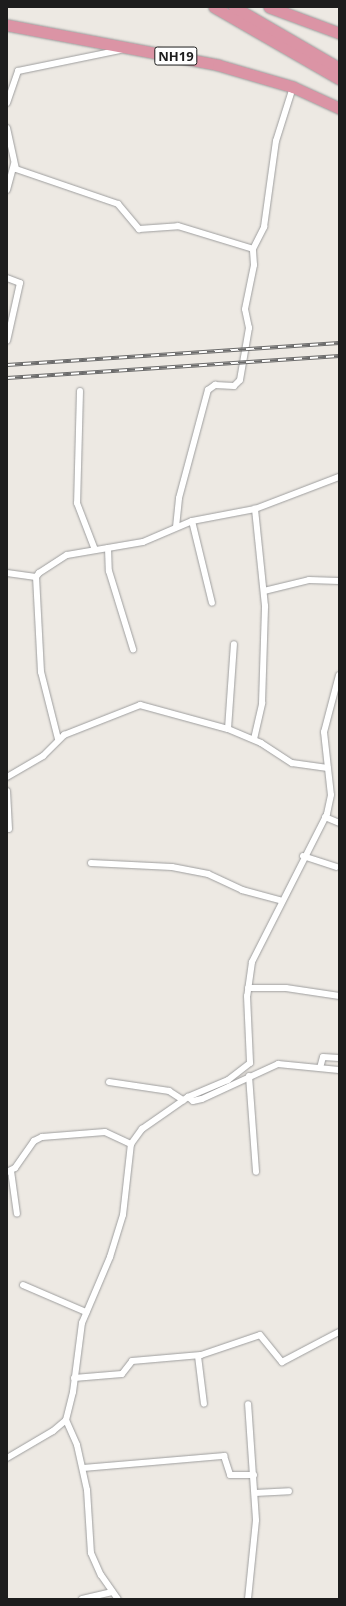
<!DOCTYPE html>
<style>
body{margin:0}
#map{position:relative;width:346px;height:1606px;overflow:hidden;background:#ede9e3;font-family:"Open Sans",sans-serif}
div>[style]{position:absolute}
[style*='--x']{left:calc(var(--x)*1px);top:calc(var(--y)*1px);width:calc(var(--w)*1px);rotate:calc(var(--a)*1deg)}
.roads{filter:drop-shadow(0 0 1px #9e9e9e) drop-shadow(0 0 1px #9e9e9e)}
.street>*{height:6px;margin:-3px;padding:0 3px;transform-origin:3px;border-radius:3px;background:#fff}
.highway>*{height:11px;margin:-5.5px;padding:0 5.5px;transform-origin:5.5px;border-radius:5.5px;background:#db94a5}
.rail>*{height:4px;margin-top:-2px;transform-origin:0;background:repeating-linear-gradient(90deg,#fff 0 8px,#6b6b6b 0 16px);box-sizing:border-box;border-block:1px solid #6b6b6b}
span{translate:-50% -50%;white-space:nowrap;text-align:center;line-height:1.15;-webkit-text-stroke:3.5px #fff;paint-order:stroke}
.shield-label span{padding:1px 3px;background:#fff;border:1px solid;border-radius:3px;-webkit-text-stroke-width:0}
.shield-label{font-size:13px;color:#1d1d1d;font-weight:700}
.frame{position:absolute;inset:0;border:8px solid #1d1d1d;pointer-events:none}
</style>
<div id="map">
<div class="roads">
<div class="street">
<i style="--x:7;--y:103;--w:34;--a:-71"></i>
<i style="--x:18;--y:71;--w:109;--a:-11.6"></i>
<i style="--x:7;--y:128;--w:42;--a:77.6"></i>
<i style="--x:16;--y:169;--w:108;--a:18.9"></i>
<i style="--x:118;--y:204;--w:33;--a:50"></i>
<i style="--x:139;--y:229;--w:39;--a:-4"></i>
<i style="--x:178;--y:226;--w:78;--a:17"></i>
<i style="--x:7;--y:190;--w:27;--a:-75"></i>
<i style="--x:7;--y:278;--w:14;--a:21"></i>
<i style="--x:20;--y:283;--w:59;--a:102.6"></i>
<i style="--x:80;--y:391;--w:112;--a:91.5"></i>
<i style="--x:77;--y:503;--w:50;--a:69"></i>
<i style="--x:192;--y:521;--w:84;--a:76.3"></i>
<i style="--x:176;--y:527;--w:29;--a:-84"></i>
<i style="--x:179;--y:498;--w:112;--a:-75"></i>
<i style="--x:208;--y:390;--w:9;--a:-36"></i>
<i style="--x:215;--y:385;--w:19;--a:3"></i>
<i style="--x:234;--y:386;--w:8;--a:-45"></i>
<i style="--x:240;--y:380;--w:53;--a:-80.2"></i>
<i style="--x:249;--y:328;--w:19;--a:-102"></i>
<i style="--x:245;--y:309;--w:45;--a:-78.4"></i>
<i style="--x:254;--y:265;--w:16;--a:-94"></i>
<i style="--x:253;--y:249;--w:25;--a:-63"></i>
<i style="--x:264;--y:227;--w:87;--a:-82.1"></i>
<i style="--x:276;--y:141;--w:57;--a:-72.5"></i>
<i style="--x:108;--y:548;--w:23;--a:88"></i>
<i style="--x:109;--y:571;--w:82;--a:72.9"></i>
<i style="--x:7;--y:573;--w:29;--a:8"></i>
<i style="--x:264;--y:591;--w:46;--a:-13.7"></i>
<i style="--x:309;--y:580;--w:30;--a:2"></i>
<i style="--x:339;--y:675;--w:59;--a:104.7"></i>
<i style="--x:324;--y:732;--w:63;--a:83.7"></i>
<i style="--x:331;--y:795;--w:19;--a:102"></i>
<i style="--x:327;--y:814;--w:166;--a:116.9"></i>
<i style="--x:252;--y:962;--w:34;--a:98"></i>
<i style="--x:247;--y:996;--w:67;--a:87.4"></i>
<i style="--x:250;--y:1063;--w:28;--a:142"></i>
<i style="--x:228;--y:1080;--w:43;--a:157"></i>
<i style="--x:188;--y:1097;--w:6;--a:39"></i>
<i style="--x:193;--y:1101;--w:9;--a:-13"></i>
<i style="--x:202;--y:1099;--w:84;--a:-24.7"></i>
<i style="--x:278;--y:1064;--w:61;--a:5.6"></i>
<i style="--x:228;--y:729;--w:85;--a:-86"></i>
<i style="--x:58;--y:739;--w:69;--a:-104.2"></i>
<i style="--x:41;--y:672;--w:95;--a:-93"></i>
<i style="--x:36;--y:577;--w:5;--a:-53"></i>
<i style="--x:39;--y:573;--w:33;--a:-33"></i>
<i style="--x:67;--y:555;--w:77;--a:-9.7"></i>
<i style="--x:143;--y:542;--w:53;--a:-23.2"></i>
<i style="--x:192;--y:521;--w:64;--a:-10.8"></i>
<i style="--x:255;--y:509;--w:90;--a:-20.9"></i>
<i style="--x:254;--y:739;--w:37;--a:-77"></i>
<i style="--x:262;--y:703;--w:97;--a:-88.2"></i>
<i style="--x:265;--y:606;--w:98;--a:-95.9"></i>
<i style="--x:7;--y:777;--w:42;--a:-30.3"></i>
<i style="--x:43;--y:756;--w:30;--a:-45"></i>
<i style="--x:64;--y:735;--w:82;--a:-21.5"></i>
<i style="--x:140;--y:705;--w:91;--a:15.3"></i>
<i style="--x:228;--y:729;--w:36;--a:23"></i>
<i style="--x:261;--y:743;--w:37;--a:33"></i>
<i style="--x:292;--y:763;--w:36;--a:8"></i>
<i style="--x:7;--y:791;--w:38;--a:87"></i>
<i style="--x:325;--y:817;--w:15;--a:23"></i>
<i style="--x:303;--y:856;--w:35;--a:18"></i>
<i style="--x:91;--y:863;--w:81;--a:2.8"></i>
<i style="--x:172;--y:867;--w:37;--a:11"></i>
<i style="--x:208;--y:874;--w:38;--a:25"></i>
<i style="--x:242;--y:890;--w:39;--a:15"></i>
<i style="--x:248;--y:988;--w:38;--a:0"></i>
<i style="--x:286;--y:988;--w:54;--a:8.6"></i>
<i style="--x:320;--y:1068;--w:11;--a:-75"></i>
<i style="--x:323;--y:1057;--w:16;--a:4"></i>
<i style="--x:249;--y:1076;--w:96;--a:85.8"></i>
<i style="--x:109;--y:1082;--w:61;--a:8.5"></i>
<i style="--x:169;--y:1091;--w:17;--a:33"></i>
<i style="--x:11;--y:1171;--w:43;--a:82.1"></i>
<i style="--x:7;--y:1172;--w:9;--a:-27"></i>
<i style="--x:15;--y:1168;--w:33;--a:-55"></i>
<i style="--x:34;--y:1141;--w:9;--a:-27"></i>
<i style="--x:42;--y:1137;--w:63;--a:-4.5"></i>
<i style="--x:105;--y:1132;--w:29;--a:25"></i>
<i style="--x:23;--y:1285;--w:69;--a:23.2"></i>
<i style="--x:198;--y:1356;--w:48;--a:82.9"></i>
<i style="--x:74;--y:1378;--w:48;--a:-4.8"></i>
<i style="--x:122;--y:1374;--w:16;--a:-52"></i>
<i style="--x:132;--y:1361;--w:69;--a:-5"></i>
<i style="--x:201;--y:1355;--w:62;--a:-18.7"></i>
<i style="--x:260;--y:1335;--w:35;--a:51"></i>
<i style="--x:282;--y:1362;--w:64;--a:-27.8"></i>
<i style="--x:66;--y:1420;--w:27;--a:66"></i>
<i style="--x:77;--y:1445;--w:46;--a:77.5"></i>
<i style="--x:87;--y:1490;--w:63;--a:86.4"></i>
<i style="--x:91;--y:1553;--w:24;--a:66"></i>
<i style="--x:101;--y:1575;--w:29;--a:55"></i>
<i style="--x:7;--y:1458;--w:53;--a:-30.4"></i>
<i style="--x:53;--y:1431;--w:17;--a:-40"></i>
<i style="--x:66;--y:1420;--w:29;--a:-76"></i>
<i style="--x:73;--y:1392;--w:70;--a:-82.6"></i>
<i style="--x:82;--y:1323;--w:72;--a:-67"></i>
<i style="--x:110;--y:1257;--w:44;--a:-72.8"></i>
<i style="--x:123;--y:1215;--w:71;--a:-83.6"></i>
<i style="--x:131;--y:1144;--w:19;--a:-54"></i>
<i style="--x:142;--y:1129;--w:56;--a:-34.8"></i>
<i style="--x:83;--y:1468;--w:142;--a:-4.9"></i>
<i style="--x:224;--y:1456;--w:20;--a:72"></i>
<i style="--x:230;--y:1475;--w:24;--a:0"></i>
<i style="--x:255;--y:1493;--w:34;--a:-3"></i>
<i style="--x:82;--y:1599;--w:31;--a:-13"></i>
<i style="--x:248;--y:1599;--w:79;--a:-84.2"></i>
<i style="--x:256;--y:1520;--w:116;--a:-93.9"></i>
</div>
<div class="highway">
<i style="--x:214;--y:7;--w:144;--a:29.9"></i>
<i style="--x:234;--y:7;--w:121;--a:30.2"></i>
<i style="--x:269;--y:7;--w:75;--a:20.4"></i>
<i style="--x:7;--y:25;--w:215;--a:10.7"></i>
<i style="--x:218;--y:65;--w:78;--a:16.3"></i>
<i style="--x:293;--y:87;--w:51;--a:24.5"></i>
</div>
</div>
<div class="rail">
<i style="--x:7;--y:365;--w:333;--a:-3.8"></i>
<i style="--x:7;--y:378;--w:333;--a:-3.8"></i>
</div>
<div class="shield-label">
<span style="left:176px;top:56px">NH19</span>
</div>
<div class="frame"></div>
</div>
